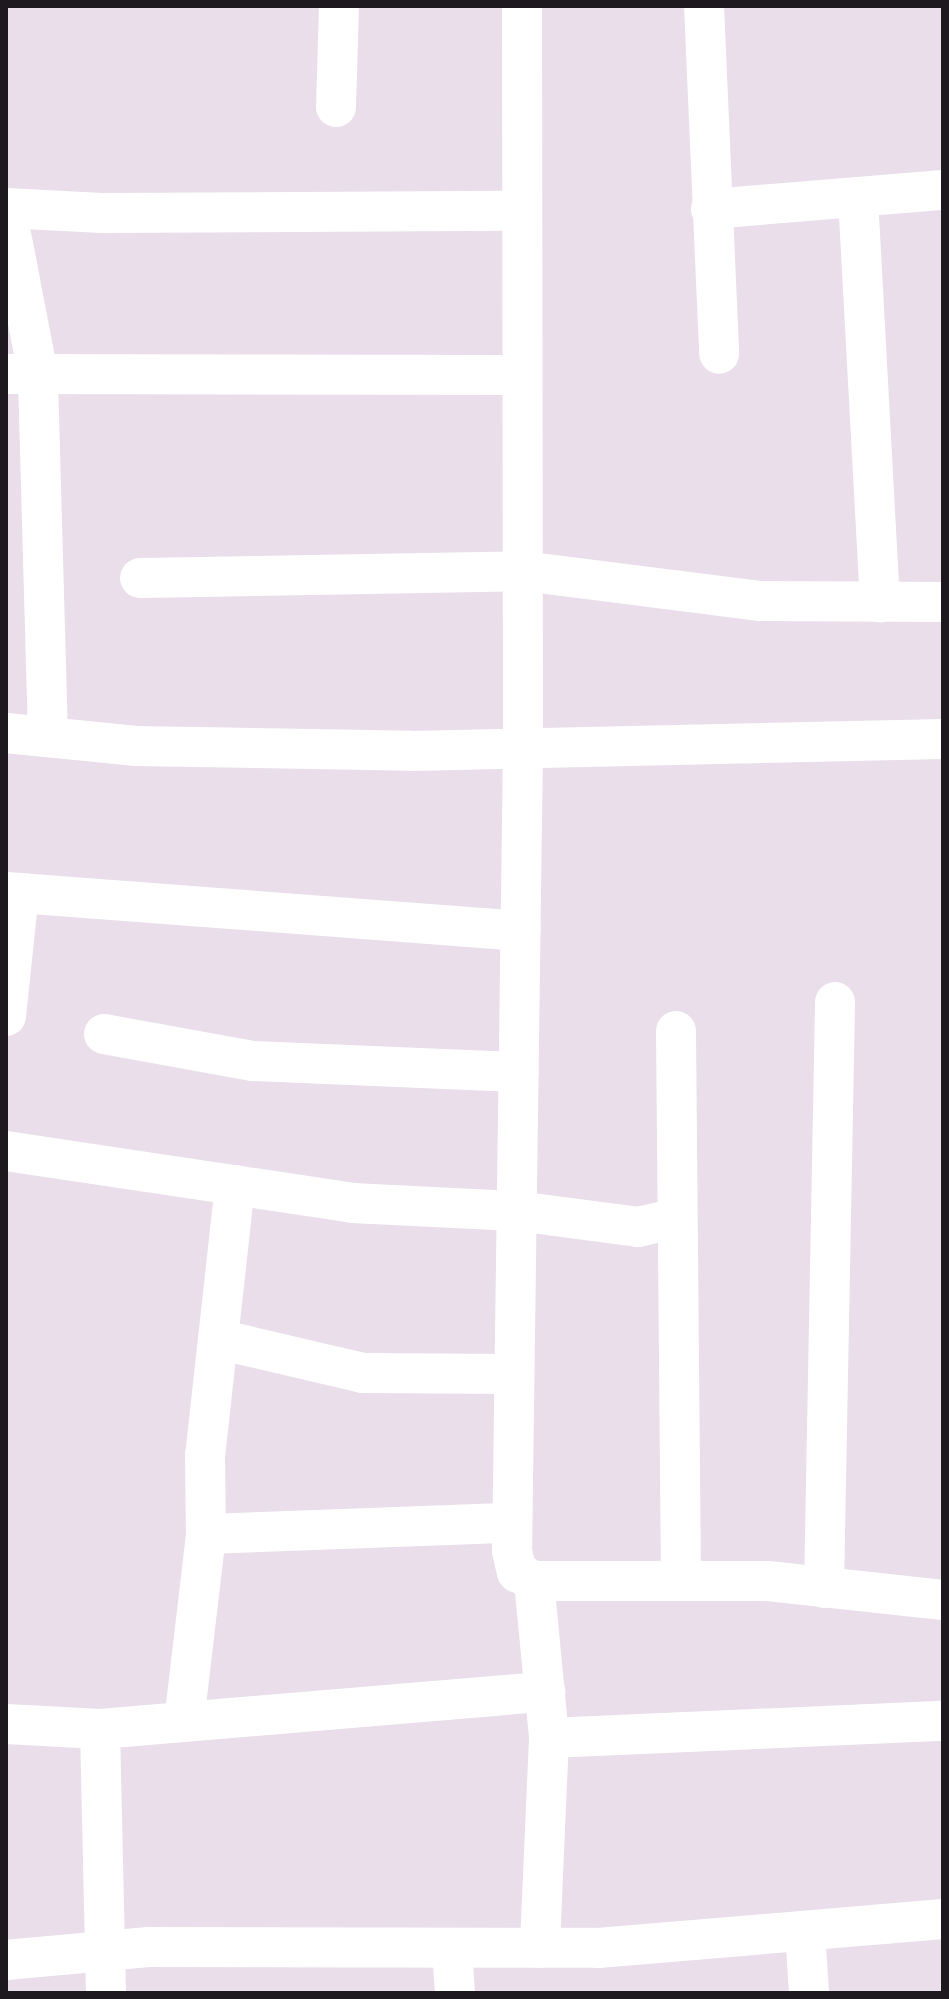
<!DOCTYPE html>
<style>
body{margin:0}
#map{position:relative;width:949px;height:1999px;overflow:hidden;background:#e9deea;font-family:"IBM Plex Sans",sans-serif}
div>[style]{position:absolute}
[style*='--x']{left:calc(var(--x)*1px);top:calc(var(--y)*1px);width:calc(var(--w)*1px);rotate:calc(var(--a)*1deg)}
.minor>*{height:40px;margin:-20px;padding:0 20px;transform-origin:20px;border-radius:20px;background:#fff}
span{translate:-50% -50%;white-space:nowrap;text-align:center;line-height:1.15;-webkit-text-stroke:6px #e9deea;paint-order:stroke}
.frame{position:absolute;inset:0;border:8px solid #1d191e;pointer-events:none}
</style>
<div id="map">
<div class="minor">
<i style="--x:522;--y:6;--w:742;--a:89.92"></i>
<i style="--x:523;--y:748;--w:803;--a:90.78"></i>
<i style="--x:512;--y:1551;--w:22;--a:77"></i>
<i style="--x:517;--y:1572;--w:19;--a:28"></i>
<i style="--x:534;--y:1581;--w:234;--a:0"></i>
<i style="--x:768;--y:1581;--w:176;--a:6.2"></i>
<i style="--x:704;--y:6;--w:348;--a:87.5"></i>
<i style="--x:336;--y:107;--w:101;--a:-88.3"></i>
<i style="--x:858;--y:197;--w:406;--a:86.9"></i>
<i style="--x:711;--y:209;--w:233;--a:-4.7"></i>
<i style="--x:6;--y:374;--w:515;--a:0.11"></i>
<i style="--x:140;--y:578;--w:383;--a:-1"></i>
<i style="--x:523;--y:571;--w:240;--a:7.2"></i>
<i style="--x:761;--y:601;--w:182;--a:0.3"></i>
<i style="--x:6;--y:733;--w:131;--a:5.7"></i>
<i style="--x:136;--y:746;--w:276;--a:1"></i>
<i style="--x:412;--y:751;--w:531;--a:-1.29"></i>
<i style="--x:48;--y:737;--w:363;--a:-91.6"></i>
<i style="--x:38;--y:374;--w:169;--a:-100.9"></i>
<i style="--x:6;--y:208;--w:96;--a:3"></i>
<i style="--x:102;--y:213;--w:419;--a:-0.3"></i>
<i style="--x:6;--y:892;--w:516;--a:4.33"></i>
<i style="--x:6;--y:1016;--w:124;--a:-84"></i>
<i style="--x:676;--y:1031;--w:550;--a:89.48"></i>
<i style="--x:104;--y:1034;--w:151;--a:10.3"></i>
<i style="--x:253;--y:1061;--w:266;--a:2.4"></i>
<i style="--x:6;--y:1151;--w:350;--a:8.5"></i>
<i style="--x:352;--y:1203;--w:165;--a:2.8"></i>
<i style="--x:517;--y:1211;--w:122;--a:7.5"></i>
<i style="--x:638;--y:1227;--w:40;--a:-13"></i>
<i style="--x:235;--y:1185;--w:272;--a:96.3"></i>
<i style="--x:205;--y:1455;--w:79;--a:89.3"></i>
<i style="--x:206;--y:1534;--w:306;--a:-2.1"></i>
<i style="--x:218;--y:1339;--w:149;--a:13.2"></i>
<i style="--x:363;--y:1373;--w:151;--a:0.4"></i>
<i style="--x:534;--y:1581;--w:158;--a:84.5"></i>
<i style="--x:549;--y:1738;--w:210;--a:92.5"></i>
<i style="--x:824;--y:1588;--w:586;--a:-88.92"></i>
<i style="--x:184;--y:1722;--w:189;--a:-83.3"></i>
<i style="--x:6;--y:1724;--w:94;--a:3"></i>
<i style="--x:100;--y:1729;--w:264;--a:88.7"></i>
<i style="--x:100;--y:1729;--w:447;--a:-4.8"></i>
<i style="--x:549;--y:1738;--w:394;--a:-2.5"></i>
<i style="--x:805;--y:1931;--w:62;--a:86.3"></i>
<i style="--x:452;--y:1948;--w:45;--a:86.2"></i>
<i style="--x:6;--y:1960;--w:143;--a:-5.2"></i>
<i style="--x:148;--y:1947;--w:450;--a:0.1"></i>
<i style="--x:598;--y:1948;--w:346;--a:-4.8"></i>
</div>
<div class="frame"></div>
</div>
